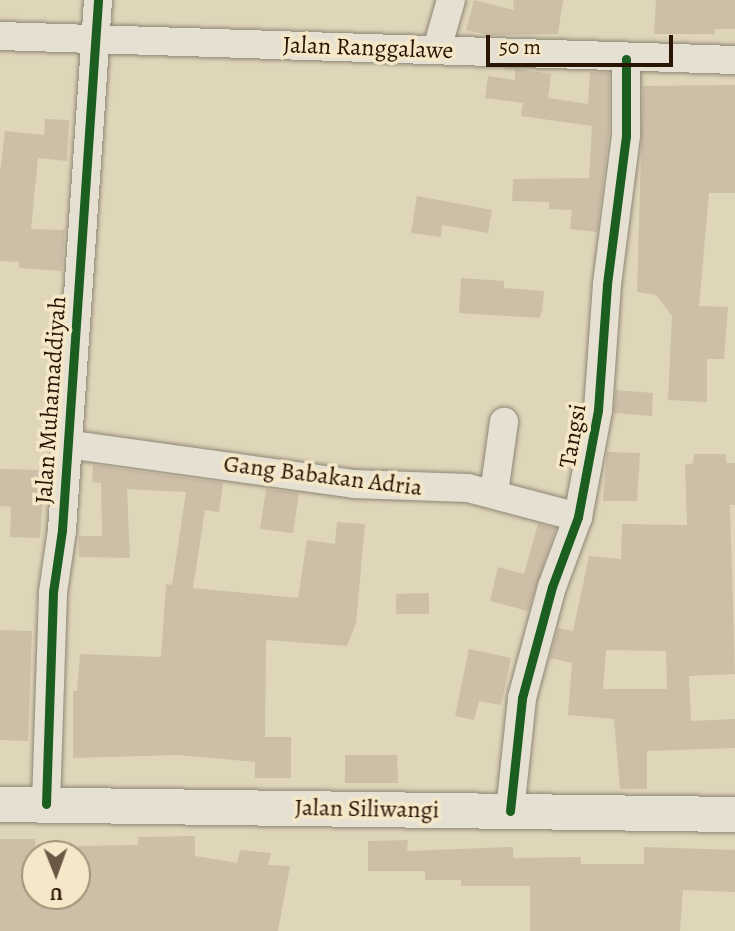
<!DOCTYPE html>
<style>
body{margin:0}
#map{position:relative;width:735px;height:931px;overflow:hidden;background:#dfd5b9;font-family:Alegreya,serif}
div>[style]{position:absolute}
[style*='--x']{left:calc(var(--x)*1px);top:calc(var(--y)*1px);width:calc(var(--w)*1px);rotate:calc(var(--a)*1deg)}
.building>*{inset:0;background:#cdbea8}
.roads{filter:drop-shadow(0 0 2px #8e8675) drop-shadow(0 0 2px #8e8675)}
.minor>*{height:28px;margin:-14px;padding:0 14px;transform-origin:14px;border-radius:14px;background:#e5e0d2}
.tertiary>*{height:35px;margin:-17.5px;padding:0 17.5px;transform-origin:17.5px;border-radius:17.5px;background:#e5e0d2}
.cycleway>*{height:9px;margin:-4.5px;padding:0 4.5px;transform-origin:4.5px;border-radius:4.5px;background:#1b5e20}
span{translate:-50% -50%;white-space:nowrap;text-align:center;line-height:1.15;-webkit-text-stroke:7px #f4e8c8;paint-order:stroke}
.street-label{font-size:24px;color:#2a1404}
.north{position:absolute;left:21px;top:840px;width:70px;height:70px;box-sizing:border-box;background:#f4e8c8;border:2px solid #a3937a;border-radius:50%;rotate:179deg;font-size:19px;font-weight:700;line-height:28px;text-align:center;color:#2a1404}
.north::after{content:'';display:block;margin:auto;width:24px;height:32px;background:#695843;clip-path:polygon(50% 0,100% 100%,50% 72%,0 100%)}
.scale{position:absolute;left:486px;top:35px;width:187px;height:32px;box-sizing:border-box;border:4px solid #2a1404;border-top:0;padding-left:9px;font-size:21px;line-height:24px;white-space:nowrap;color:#2a1404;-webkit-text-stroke:5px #f4e8c8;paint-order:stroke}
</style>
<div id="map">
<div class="building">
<i style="clip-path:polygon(474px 0,514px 10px,513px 0,563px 0,558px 34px,489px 35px,466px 30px)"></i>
<i style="clip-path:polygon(656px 0,735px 0,735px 29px,715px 29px,715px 34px,654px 34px)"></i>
<i style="clip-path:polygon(515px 69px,551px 74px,548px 98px,588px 104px,590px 72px,609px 73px,609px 135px,597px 232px,570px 229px,572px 210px,549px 209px,549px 202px,512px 201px,513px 179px,589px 178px,592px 126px,521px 116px,523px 103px,485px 98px,488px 76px,515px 80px)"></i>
<i style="clip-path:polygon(735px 85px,735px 193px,709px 193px,699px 306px,728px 307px,724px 359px,707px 359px,707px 402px,668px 400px,672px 316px,656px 295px,637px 292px,643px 86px)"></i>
<i style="clip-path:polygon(45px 119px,69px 120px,67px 161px,38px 158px,31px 229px,65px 230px,62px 271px,19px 268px,19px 262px,0 261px,0 173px,5px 131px,44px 135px)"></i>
<i style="clip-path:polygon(417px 196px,492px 210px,488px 233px,442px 225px,441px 237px,411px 233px)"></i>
<i style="clip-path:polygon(461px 278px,504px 281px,504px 288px,544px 291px,542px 312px,539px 318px,459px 313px)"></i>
<i style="clip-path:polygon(616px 390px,653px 393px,652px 416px,614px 413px)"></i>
<i style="clip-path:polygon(607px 452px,640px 453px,637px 501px,603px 501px)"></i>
<i style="clip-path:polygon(evenodd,694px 454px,726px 454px,726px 463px,735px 463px,735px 505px,730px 505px,735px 674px,689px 676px,691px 721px,735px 719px,735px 748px,647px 751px,647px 789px,620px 789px,614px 719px,568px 715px,572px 663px,550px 658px,558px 628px,573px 631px,589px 556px,621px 559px,622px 524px,687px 525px,685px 465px,693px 463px,694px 454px,606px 650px,666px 651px,667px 689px,603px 689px,606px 650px)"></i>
<i style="clip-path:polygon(93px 465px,223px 483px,219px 512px,205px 510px,193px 588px,298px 598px,307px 540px,335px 544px,337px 522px,365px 524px,356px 623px,347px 646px,266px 640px,265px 737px,291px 737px,291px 778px,255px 778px,255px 762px,179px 755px,73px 758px,73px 691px,77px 691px,80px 654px,161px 657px,166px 584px,172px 585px,186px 492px,127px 489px,130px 558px,79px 557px,79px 536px,102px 536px,101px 483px,92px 482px)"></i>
<i style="clip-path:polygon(0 469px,45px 470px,40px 538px,10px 537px,11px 507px,0 506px)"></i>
<i style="clip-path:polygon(266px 489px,299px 493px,293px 533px,260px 529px)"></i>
<i style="clip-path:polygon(538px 524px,556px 528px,528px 611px,490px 601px,498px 567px,524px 574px)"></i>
<i style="clip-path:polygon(429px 593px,429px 614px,396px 614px,396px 594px)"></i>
<i style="clip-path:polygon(0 630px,32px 631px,28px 741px,0 740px)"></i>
<i style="clip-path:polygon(469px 649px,511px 658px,501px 705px,479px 701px,474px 720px,455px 716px)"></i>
<i style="clip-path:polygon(345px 755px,397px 755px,398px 783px,345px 783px)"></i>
<i style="clip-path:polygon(195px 836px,195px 856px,237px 863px,240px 850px,271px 853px,268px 865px,290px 866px,278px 931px,0 931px,0 839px,35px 839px,35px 896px,77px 896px,77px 846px,138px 845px,138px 837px)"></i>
<i style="clip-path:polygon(408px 840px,407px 851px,513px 847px,513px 858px,581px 857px,581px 864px,644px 864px,644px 847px,735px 850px,735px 892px,683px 890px,680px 931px,530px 931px,530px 886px,461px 886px,461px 880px,425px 880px,425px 871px,368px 871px,368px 841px)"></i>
</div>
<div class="roads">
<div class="minor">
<i style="--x:0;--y:36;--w:735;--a:1.87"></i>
<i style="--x:437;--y:49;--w:51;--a:-74.1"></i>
<i style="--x:66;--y:444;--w:291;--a:7.9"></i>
<i style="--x:354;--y:484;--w:114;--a:2"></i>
<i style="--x:468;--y:488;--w:114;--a:14.8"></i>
<i style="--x:494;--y:493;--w:72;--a:-82"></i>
<i style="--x:46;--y:804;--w:212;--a:-88.1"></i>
<i style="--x:53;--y:592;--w:63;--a:-81.7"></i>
<i style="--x:62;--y:530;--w:531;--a:-86.11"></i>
<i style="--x:510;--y:811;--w:114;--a:-83.9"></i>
<i style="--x:522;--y:698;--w:115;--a:-74.9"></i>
<i style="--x:552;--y:587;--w:75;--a:-69.6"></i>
<i style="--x:578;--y:517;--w:109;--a:-79.4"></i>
<i style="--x:598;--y:410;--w:126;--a:-85.9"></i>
<i style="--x:607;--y:284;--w:149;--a:-82.7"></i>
<i style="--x:626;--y:136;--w:77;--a:-90"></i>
</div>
<div class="tertiary">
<i style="--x:0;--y:804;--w:735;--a:0.78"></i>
</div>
</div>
<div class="cycleway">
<i style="--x:46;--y:804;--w:212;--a:-88.1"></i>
<i style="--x:53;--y:592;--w:63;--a:-81.7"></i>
<i style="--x:62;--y:530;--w:531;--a:-86.11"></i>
<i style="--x:510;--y:811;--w:114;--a:-83.9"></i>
<i style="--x:522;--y:698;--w:115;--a:-74.9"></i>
<i style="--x:552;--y:587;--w:75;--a:-69.6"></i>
<i style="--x:578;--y:517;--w:109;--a:-79.4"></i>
<i style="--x:598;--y:410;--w:126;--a:-85.9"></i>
<i style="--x:607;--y:284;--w:149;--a:-82.7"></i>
<i style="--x:626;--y:136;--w:77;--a:-90"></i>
</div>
<div class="street-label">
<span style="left:368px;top:48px;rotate:2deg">Jalan Ranggalawe</span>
<span style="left:51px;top:400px;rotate:-86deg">Jalan Muhamaddiyah</span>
<span style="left:573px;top:436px;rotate:-80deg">Tangsi</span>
<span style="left:323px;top:476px;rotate:7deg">Gang Babakan Adria</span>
<span style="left:367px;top:809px;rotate:1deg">Jalan Siliwangi</span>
</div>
<div class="north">U</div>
<div class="scale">50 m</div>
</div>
